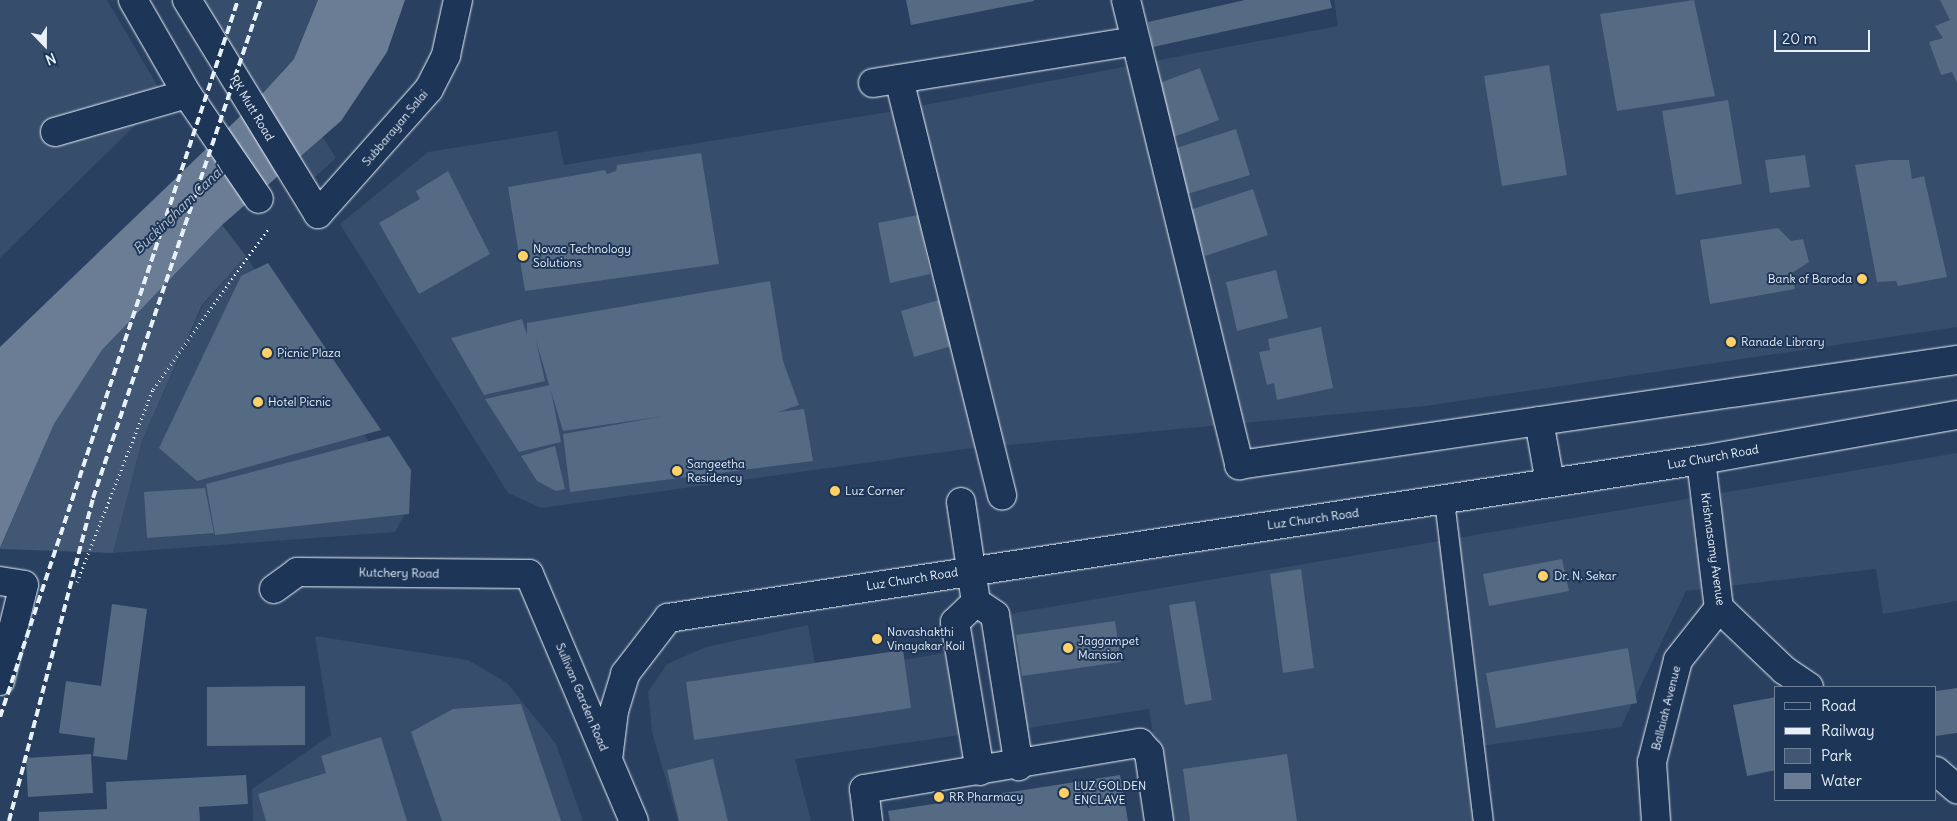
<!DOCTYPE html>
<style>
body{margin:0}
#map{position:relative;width:1957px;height:821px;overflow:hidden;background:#294061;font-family:Delius,sans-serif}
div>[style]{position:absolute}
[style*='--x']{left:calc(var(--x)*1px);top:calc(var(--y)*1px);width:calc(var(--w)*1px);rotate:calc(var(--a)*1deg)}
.built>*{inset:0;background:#364d6b}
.green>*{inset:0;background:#415774}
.water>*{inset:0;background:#6b7c95}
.building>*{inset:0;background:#556a83}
.path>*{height:3px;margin-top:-1.5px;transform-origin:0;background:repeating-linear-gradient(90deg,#e8f1f8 0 1px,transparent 0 5px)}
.roads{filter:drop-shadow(0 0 1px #e8f1f8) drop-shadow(0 0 1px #e8f1f8)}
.service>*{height:19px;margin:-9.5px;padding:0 9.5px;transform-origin:9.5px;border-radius:9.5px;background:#1d3557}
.minor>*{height:28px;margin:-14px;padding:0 14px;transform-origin:14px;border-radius:14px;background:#1d3557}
.tertiary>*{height:28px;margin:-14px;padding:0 14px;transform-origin:14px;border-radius:14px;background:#1d3557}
.secondary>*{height:28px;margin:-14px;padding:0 14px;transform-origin:14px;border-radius:14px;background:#1d3557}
.rail>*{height:4px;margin-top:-2px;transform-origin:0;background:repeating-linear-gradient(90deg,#e8f1f8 0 8px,transparent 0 12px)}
.dots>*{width:14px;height:14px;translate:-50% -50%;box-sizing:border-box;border:2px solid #1d3557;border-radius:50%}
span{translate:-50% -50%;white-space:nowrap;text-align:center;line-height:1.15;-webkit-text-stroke:4px #1d3557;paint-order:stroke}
.street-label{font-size:12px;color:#e8f1f8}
.poi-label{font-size:12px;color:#e8f1f8}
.left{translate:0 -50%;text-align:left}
.right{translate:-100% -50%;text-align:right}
.water-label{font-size:14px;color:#b6c2d0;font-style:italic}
.legend{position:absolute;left:1774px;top:686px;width:162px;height:115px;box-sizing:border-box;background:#1d3557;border:1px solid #6e8097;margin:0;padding:6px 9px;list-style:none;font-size:15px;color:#e8f1f8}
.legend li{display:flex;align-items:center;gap:10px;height:25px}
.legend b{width:25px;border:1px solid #6e8097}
.north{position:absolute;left:20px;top:20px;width:50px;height:50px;-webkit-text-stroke:4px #1d3557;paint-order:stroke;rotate:158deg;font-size:14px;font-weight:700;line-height:20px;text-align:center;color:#e8f1f8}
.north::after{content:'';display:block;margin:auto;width:18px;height:22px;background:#e8f1f8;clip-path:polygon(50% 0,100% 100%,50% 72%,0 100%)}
.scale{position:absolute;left:1774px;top:30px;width:96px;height:22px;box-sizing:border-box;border:2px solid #e8f1f8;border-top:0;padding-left:6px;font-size:15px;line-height:18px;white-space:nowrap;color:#e8f1f8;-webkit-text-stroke:4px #1d3557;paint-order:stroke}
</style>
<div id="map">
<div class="built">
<i style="clip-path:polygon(0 0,107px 0,164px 97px,0 258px)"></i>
<i style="clip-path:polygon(201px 0,318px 0,294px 59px,281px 72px,336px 158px,306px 185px)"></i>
<i style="clip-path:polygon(1334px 0,1957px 0,1957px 327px,1426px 406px,965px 449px,541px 508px,508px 493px,340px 224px,428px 152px,557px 131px,564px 165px,888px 112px,1338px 26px)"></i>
<i style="clip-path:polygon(246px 256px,410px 504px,395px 532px,113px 553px,142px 441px,203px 305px)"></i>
<i style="clip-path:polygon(1957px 453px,1957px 601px,1883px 614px,1876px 569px,1686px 591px,1621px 727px,1472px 747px,1481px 821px,1167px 821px,1149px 709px,1022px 729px,1003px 615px)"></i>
<i style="clip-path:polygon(808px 625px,817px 674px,945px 653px,960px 735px,795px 759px,811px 821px,678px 821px,652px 732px,648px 692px,667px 664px,706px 647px)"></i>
<i style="clip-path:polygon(315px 636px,468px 660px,507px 683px,556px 744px,583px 821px,253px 821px,252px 789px,331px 735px)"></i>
</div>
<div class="green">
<i style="clip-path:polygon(222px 225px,246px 256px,202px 305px,142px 441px,113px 553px,0 549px,54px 424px,102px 350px)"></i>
</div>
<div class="water">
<i style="clip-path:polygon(318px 0,405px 0,387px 52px,341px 121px,222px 225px,102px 350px,54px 424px,0 548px,0 347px,254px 103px,294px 59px)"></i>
</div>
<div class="building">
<i style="clip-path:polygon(906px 0,1034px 0,1034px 1px,911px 25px)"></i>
<i style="clip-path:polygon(1245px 0,1330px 0,1332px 8px,1153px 47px,1148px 22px)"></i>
<i style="clip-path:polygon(1694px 0,1715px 96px,1617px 111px,1600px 14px)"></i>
<i style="clip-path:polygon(1940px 0,1957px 0,1957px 83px,1952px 72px,1941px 75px,1929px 42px,1943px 38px,1935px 26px,1950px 20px)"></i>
<i style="clip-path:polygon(1549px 65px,1567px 175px,1502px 186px,1484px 76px)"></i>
<i style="clip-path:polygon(1200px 68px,1219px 120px,1174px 137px,1154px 85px)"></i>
<i style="clip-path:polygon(1728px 100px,1742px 184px,1676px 195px,1662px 111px)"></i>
<i style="clip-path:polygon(1236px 129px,1250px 175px,1184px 195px,1170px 150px)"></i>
<i style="clip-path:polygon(701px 153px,719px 264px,525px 291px,508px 187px,605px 170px,607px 174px,616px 171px,617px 165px)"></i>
<i style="clip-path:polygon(1805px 155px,1810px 187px,1770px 193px,1765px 160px)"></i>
<i style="clip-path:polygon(1890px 160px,1909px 160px,1912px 179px,1924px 176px,1947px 277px,1898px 286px,1896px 281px,1877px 282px,1855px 165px)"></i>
<i style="clip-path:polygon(448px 171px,490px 254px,419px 294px,379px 223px,420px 199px,416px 191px)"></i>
<i style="clip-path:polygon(1253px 189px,1268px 235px,1205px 256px,1190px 210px)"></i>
<i style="clip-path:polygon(918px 215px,930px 274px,890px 283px,878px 223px)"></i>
<i style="clip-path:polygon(1778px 228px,1791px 241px,1803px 239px,1809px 262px,1792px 273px,1795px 289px,1710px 304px,1700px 240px)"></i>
<i style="clip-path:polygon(268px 263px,381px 430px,197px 481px,159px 448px,241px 276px)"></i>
<i style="clip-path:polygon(1276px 270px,1288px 318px,1237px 331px,1226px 282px)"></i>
<i style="clip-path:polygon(770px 281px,783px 361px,799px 405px,778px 412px,804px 409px,813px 461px,570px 492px,563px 434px,664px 416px,563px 431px,536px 341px,545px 381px,484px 395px,451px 338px,522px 319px,527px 335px,527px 323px)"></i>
<i style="clip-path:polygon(942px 299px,955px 345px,914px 357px,901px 311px)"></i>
<i style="clip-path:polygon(1321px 327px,1333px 388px,1277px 400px,1274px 383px,1267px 385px,1259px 352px,1270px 350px,1268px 339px)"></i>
<i style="clip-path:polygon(550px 385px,561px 442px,519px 452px,485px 399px)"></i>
<i style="clip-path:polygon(389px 436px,411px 470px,409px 514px,215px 535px,206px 484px)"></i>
<i style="clip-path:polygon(555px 446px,565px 489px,556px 491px,537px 481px,521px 456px)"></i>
<i style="clip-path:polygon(205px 488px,214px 533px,147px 538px,144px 492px)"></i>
<i style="clip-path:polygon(1562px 559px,1569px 591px,1489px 606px,1483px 574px)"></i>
<i style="clip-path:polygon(1301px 569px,1314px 668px,1283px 673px,1270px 574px)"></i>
<i style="clip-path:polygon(1195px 601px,1212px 700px,1185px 705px,1169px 605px)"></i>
<i style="clip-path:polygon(112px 604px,147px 609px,127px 760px,93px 756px,95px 738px,59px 733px,66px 681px,101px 686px)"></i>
<i style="clip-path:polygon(1115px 621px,1121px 662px,1022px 676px,1016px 635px)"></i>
<i style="clip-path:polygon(1628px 648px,1637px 703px,1496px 728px,1486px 673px)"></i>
<i style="clip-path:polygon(903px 650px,911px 708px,694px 740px,686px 682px)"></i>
<i style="clip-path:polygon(305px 686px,305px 745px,207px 746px,207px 687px)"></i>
<i style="clip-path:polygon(1957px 688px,1957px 733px,1936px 736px,1936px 691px)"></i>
<i style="clip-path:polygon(1776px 697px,1776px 770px,1747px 776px,1733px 705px)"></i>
<i style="clip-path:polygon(521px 704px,561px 821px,442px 821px,411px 732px,453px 709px)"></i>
<i style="clip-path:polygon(381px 737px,407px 821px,266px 821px,258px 794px,326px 773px,321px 756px)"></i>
<i style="clip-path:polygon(91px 754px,93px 793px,28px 797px,26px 758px)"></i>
<i style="clip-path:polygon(1287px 754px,1297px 821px,1190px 821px,1183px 769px)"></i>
<i style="clip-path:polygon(713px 759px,728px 821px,679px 821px,667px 770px)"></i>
<i style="clip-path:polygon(246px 775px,248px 804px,199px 807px,200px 821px,39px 821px,39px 812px,107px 809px,106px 782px)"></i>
<i style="clip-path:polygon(1120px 775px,1128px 821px,890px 821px,888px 811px)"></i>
</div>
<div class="path">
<i style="--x:77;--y:582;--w:207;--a:-68.5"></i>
<i style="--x:153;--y:389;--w:197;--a:-54.3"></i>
</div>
<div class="roads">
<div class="service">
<i style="--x:1444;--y:500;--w:323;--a:83.1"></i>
</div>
<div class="minor">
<i style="--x:1126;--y:0;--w:479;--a:76.3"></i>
<i style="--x:899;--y:79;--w:429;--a:76.1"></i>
<i style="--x:873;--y:83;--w:264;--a:-9.1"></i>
<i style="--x:55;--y:132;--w:137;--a:-16.1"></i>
<i style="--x:1701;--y:460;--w:149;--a:83.1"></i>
<i style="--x:1719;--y:608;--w:90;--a:43.6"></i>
<i style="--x:1784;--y:670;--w:30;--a:34"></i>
<i style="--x:961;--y:502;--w:101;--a:81.5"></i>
<i style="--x:976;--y:602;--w:23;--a:34"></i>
<i style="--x:995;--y:615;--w:153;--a:81"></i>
<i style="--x:976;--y:602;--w:29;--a:136"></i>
<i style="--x:955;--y:622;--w:151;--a:80.5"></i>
<i style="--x:0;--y:681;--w:99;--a:-76"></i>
<i style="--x:1936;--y:771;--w:28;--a:41"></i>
<i style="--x:868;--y:821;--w:32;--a:-97"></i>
<i style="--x:864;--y:789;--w:280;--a:-9.5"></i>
<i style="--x:1140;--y:743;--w:13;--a:48"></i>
<i style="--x:1149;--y:753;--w:69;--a:81.6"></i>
<i style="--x:1656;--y:821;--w:59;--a:-93.9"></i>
<i style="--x:1652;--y:762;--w:105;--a:-75.7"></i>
<i style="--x:1678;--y:660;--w:66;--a:-51.7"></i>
</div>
<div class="tertiary">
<i style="--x:318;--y:214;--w:167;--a:-48.4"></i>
<i style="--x:429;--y:89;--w:38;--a:-63"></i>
<i style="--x:446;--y:55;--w:56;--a:-77.7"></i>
</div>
<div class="secondary">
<i style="--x:133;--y:0;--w:108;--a:60.1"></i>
<i style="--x:187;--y:94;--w:127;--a:55.6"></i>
<i style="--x:187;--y:0;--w:251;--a:58.5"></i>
<i style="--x:1539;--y:421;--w:63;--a:79.9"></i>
<i style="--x:1239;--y:465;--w:726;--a:-8.32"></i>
<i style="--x:0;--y:581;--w:24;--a:9"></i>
<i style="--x:274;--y:589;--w:29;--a:-36"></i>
<i style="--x:297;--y:572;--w:232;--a:0.5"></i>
<i style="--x:529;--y:574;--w:268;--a:67"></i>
<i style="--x:608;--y:759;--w:48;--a:-82.9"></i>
<i style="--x:614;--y:711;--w:39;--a:-73"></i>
<i style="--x:625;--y:674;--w:71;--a:-52.5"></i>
<i style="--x:668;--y:618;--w:1045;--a:-8.7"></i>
<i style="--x:1701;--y:460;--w:260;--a:-10"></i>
</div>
</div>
<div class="rail">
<i style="--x:0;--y:717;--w:755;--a:-71.64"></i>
<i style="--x:9;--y:821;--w:334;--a:-75.4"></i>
<i style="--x:93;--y:498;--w:526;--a:-71.36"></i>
</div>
<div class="dots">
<i style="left:523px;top:256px;background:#ffd166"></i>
<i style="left:1862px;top:279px;background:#ffd166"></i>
<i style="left:1731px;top:342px;background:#ffd166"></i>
<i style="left:267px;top:353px;background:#ffd166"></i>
<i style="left:258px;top:402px;background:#ffd166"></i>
<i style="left:677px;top:471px;background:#ffd166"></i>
<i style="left:835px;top:491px;background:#ffd166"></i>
<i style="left:1543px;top:576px;background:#ffd166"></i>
<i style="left:877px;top:639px;background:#ffd166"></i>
<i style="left:1068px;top:648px;background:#ffd166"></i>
<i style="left:1064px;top:793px;background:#ffd166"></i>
<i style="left:939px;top:797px;background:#ffd166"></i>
</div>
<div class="street-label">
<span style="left:252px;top:108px;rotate:59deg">RK Mutt Road</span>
<span style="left:395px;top:128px;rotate:-50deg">Subbarayan Salai</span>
<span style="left:1713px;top:457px;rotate:-10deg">Luz Church Road</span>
<span style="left:1313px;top:519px;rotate:-8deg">Luz Church Road</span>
<span style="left:1713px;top:549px;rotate:82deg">Krishnasamy Avenue</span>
<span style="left:399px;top:573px;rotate:1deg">Kutchery Road</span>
<span style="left:912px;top:579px;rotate:-9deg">Luz Church Road</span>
<span style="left:582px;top:697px;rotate:67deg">Sullivan Garden Road</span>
<span style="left:1666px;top:708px;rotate:-76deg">Ballaiah Avenue</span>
</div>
<div class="poi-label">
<span class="left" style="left:533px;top:256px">Novac Technology<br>Solutions</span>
<span class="right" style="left:1852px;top:279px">Bank of Baroda</span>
<span class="left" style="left:1741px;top:342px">Ranade Library</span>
<span class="left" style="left:277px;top:353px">Picnic Plaza</span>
<span class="left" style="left:268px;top:402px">Hotel Picnic</span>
<span class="left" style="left:687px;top:471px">Sangeetha<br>Residency</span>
<span class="left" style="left:845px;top:491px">Luz Corner</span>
<span class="left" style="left:1554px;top:576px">Dr. N. Sekar</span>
<span class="left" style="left:887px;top:639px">Navashakthi<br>Vinayakar Koil</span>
<span class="left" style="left:1078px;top:648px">Jaggampet<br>Mansion</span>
<span class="left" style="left:1074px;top:793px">LUZ GOLDEN<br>ENCLAVE</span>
<span class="left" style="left:949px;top:797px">RR Pharmacy</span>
</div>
<div class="water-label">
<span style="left:178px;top:210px;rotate:-44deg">Buckingham Canal</span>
</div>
<ul class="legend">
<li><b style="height:6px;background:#1d3557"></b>Road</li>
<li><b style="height:6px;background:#e8f1f8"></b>Railway</li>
<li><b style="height:14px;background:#415774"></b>Park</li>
<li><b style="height:14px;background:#6b7c95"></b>Water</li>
</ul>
<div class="north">N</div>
<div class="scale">20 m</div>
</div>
